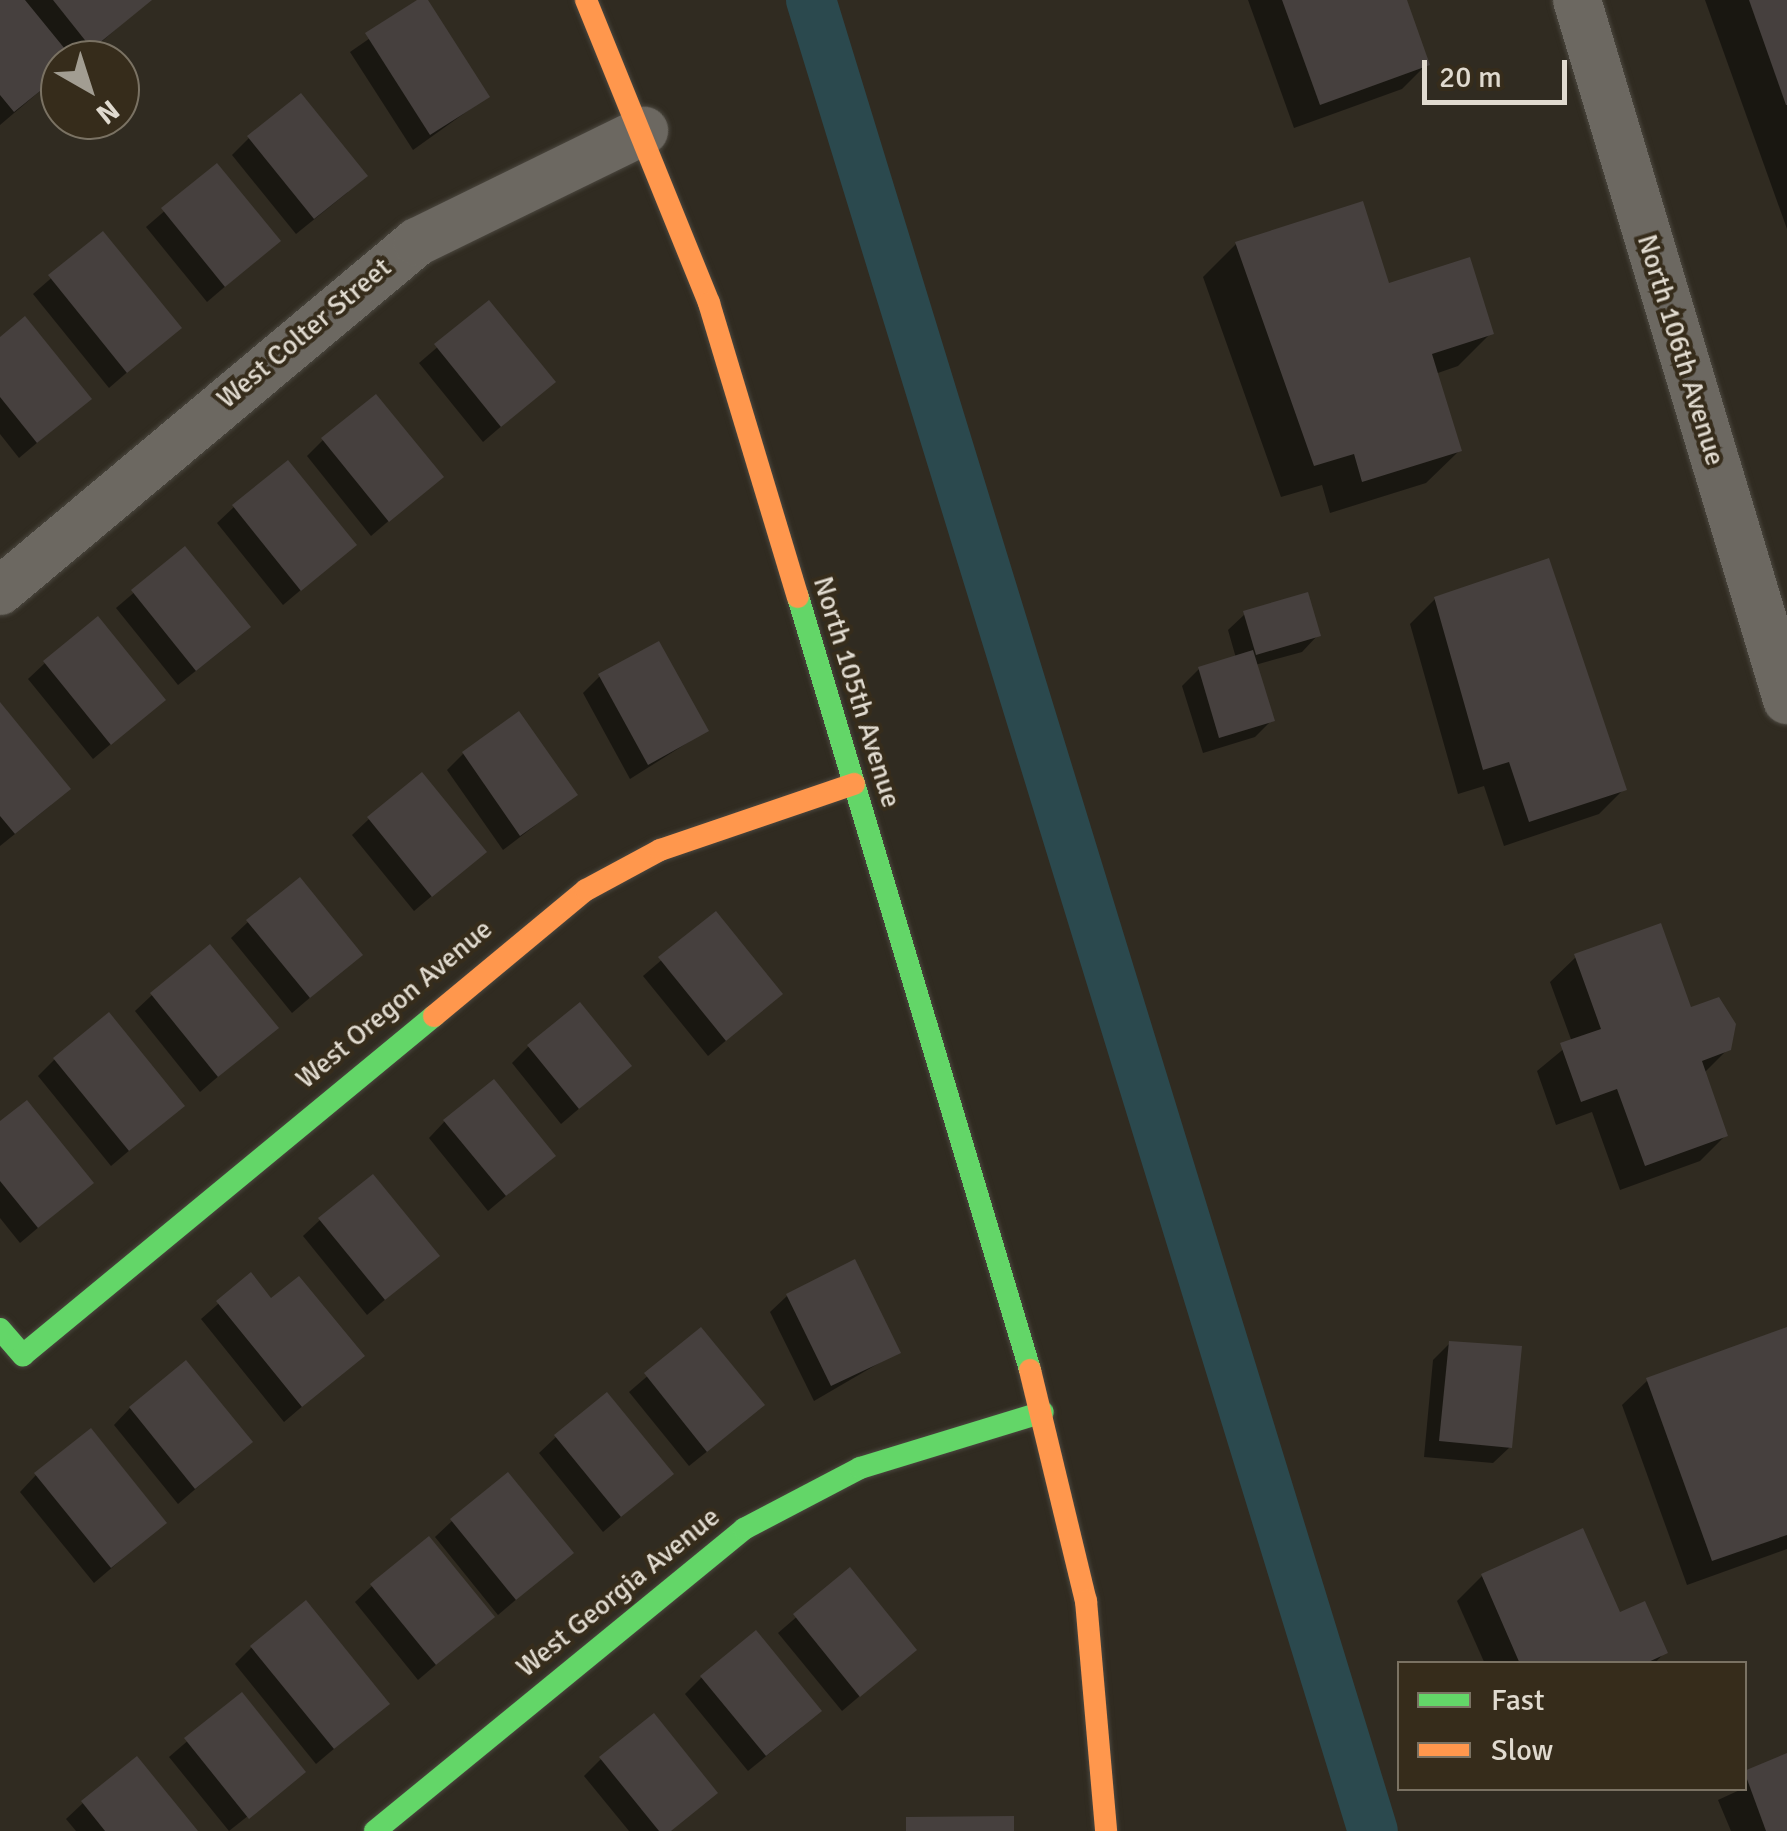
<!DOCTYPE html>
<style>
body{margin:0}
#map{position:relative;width:1787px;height:1831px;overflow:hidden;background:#302b21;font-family:Signika,sans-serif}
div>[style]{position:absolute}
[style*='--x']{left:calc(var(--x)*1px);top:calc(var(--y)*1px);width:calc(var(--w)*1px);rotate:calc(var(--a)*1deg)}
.shadow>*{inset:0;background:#0007}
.canal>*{height:50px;margin:-25px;padding:0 25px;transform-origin:25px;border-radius:25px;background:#2b494e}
.building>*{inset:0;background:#46403e}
.roads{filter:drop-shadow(0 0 2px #4b473f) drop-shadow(0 0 2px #4b473f)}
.street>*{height:48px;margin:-24px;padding:0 24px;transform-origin:24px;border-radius:24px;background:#6c6861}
.fast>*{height:22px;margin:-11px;padding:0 11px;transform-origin:11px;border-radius:11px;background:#63d668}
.slow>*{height:22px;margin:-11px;padding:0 11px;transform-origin:11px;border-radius:11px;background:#ff974d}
span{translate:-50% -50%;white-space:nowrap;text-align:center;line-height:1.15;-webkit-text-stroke:8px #362c1b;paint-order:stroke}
.street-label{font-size:28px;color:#e0dacf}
.legend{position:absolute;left:1397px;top:1661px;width:350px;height:130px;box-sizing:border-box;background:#362c1b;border:2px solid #7a7263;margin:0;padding:12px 18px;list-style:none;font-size:30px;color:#e0dacf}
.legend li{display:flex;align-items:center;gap:20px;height:50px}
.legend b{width:50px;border:2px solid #7a7263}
.north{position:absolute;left:40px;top:40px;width:100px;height:100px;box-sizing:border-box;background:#362c1b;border:2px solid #7a7263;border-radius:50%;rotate:141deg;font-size:28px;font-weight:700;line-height:40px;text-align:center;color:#e0dacf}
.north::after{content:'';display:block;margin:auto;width:35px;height:45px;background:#a29d92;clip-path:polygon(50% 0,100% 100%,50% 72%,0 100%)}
.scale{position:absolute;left:1422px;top:60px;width:145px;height:45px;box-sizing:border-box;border:5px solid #e0dacf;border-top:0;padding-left:12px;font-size:30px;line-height:35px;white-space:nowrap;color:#e0dacf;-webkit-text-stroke:8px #362c1b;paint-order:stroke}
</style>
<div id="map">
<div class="shadow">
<i style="clip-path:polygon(0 0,149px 0,81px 60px,60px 60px,60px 74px,0 125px)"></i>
<i style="clip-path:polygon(425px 0,487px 97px,413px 150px,350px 52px)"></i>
<i style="clip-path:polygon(1248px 0,1404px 0,1427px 64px,1402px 89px,1294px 128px)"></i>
<i style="clip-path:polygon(1705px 0,1787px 0,1787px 229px)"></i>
<i style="clip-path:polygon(249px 138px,348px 192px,296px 234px,232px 155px)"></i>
<i style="clip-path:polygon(217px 166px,278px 241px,207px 302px,146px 227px)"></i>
<i style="clip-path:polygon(102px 234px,178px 328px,109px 388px,33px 294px)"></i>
<i style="clip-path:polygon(1236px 244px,1388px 286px,1491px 333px,1458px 366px,1435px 374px,1459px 451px,1426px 483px,1330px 513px,1322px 485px,1281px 497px,1203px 277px)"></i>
<i style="clip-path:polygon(489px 303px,553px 382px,483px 442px,419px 363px)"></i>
<i style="clip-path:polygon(0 340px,89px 399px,19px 458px,0 434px)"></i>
<i style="clip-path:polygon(323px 440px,440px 477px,371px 536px,307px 456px)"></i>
<i style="clip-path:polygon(234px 507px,354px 545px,283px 605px,217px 523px)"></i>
<i style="clip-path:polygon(185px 549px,231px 643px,178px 685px,116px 608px)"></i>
<i style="clip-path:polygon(1435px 599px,1624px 789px,1599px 814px,1504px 846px,1484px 786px,1458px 794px,1410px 624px)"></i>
<i style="clip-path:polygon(1245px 614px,1318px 635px,1302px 652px,1255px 665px,1272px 720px,1255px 737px,1203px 753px,1182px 686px,1199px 669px,1236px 658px,1228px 630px)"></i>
<i style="clip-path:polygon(45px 663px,163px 700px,93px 759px,28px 679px)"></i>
<i style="clip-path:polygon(600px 676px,706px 731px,630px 779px,583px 693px)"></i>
<i style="clip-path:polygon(0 706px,51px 805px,0 846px)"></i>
<i style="clip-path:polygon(464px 753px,575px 795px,503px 850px,447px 770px)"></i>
<i style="clip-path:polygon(369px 819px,484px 852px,414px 911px,352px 835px)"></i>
<i style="clip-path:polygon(715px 914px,780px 994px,708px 1056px,643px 976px)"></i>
<i style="clip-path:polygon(248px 922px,360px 955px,292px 1013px,231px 938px)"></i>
<i style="clip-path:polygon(1576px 957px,1690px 1010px,1728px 1049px,1703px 1074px,1725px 1136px,1700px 1161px,1620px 1190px,1592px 1112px,1556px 1125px,1537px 1071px,1572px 1042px,1550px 982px)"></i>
<i style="clip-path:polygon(152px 995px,275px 1028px,200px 1092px,135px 1011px)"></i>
<i style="clip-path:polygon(528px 1047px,629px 1066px,561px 1124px,512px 1063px)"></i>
<i style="clip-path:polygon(55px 1059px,182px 1106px,111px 1166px,38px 1076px)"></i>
<i style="clip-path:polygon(445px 1121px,553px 1156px,488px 1211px,429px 1138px)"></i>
<i style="clip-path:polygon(0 1125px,91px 1183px,20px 1243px,0 1218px)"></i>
<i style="clip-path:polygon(320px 1220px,436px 1256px,367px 1315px,303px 1236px)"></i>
<i style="clip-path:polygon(250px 1276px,271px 1302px,361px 1356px,284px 1422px,201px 1319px)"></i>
<i style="clip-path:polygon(787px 1296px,898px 1352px,814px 1401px,770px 1312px)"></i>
<i style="clip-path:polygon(1787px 1329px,1787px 1549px,1687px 1585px,1622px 1405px,1648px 1380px)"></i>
<i style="clip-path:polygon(701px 1330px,745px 1421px,689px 1466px,629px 1392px)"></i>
<i style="clip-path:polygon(1450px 1343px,1510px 1447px,1493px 1463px,1424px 1457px,1433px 1360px)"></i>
<i style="clip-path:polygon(130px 1408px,250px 1442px,178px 1504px,114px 1425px)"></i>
<i style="clip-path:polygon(556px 1437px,671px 1474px,603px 1532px,539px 1453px)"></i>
<i style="clip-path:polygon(36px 1475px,164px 1523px,94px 1583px,20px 1492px)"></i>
<i style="clip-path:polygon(452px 1521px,570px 1553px,498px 1615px,435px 1537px)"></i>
<i style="clip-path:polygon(850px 1571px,914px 1650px,842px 1711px,778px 1633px)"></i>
<i style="clip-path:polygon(1482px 1576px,1665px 1652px,1654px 1664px,1485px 1664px,1457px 1601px)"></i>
<i style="clip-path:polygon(372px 1586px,492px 1617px,418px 1680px,355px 1602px)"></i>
<i style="clip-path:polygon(252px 1647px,387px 1704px,316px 1764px,235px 1664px)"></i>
<i style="clip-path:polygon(702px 1677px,802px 1727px,748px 1771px,685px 1694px)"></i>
<i style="clip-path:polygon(241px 1695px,303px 1772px,229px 1831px,169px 1757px)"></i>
<i style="clip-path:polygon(1787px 1756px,1787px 1831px,1731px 1831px,1718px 1800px,1744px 1788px,1744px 1774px)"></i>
<i style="clip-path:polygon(601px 1759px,671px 1831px,629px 1831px,584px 1776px)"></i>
<i style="clip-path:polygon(83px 1803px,195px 1831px,76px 1831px,66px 1819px)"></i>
</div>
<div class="canal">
<i style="--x:811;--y:0;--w:1915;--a:72.94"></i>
</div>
<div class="building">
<i style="clip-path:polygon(0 0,25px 0,74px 60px,60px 60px,60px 75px,14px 112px,0 95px)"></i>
<i style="clip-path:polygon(53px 0,152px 0,92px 49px)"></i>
<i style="clip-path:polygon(417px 0,428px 0,490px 97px,430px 135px,365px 33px)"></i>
<i style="clip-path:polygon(1282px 0,1407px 0,1430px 65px,1320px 105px)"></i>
<i style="clip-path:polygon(1749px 0,1787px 0,1787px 105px,1786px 105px)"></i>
<i style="clip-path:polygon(301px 93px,368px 176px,314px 219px,247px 136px)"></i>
<i style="clip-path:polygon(217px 163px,281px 241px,225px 287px,161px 208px)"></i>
<i style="clip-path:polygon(1363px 201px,1389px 283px,1470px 257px,1494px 334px,1432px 354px,1462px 451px,1362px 482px,1354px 454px,1314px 466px,1235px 242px)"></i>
<i style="clip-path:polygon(103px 231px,182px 328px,127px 373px,48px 275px)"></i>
<i style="clip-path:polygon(489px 300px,556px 382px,501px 427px,434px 344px)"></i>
<i style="clip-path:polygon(25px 316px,92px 399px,37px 443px,0 397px,0 337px)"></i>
<i style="clip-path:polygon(376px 394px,444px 477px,389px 522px,321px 438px)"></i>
<i style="clip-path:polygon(288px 460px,357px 545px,301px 591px,232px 505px)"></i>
<i style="clip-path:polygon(185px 546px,251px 627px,196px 671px,131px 590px)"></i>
<i style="clip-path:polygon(1549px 558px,1627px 790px,1529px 822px,1509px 762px,1483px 770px,1434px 597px)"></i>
<i style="clip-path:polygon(1308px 592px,1321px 636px,1256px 655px,1243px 611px)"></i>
<i style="clip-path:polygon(98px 616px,166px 700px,111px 745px,43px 661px)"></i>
<i style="clip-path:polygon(659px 641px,709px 731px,648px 765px,598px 674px)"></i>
<i style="clip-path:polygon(1253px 650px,1275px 721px,1219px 738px,1198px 667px)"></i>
<i style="clip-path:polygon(0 702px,71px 789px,15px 834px,0 816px)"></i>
<i style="clip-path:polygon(519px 711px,578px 795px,520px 836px,462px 752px)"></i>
<i style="clip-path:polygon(422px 772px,487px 852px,432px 897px,367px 817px)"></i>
<i style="clip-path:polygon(300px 877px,363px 955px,310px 998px,246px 920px)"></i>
<i style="clip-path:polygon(716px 911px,783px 994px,726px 1041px,658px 957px)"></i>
<i style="clip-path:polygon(1661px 923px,1691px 1007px,1719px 997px,1736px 1024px,1731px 1050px,1702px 1061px,1728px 1136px,1645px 1166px,1617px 1089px,1581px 1102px,1560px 1043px,1601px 1029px,1574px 954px)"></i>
<i style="clip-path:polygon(210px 944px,279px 1028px,218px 1077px,150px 993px)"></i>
<i style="clip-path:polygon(580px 1002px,632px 1066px,579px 1109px,527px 1045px)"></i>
<i style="clip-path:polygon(109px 1012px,185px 1106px,129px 1151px,53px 1058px)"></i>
<i style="clip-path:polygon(494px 1079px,556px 1156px,506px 1196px,443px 1120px)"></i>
<i style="clip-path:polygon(27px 1100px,94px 1183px,38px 1228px,0 1181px,0 1121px)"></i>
<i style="clip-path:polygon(373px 1174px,440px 1256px,385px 1300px,318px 1218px)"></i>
<i style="clip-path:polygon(855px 1259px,901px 1353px,831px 1386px,786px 1294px)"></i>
<i style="clip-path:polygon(251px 1272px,271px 1298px,299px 1276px,365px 1356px,302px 1407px,216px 1301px)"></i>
<i style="clip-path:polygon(701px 1327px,765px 1405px,707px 1452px,644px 1373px)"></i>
<i style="clip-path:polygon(1787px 1327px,1787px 1535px,1712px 1561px,1646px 1378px)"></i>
<i style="clip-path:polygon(1449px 1341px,1522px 1346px,1512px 1448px,1439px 1441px)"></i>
<i style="clip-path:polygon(186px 1360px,253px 1442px,195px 1489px,129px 1407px)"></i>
<i style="clip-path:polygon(607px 1392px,674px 1474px,621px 1517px,554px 1435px)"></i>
<i style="clip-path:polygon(91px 1428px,167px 1523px,111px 1568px,34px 1473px)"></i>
<i style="clip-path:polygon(508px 1472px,574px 1553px,516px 1600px,450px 1519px)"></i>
<i style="clip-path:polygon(1583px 1528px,1620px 1612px,1645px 1601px,1668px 1653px,1644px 1664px,1520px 1664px,1481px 1574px)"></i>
<i style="clip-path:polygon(429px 1536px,495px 1617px,436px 1665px,370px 1584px)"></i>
<i style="clip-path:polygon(850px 1567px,917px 1650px,860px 1697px,793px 1614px)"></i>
<i style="clip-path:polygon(306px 1600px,390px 1704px,334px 1749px,250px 1646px)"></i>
<i style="clip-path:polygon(756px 1630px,822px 1711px,766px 1756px,700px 1676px)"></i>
<i style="clip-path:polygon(242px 1692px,306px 1772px,249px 1819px,184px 1738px)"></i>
<i style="clip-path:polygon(654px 1713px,718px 1793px,671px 1831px,659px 1831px,599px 1757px)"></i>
<i style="clip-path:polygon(1787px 1753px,1787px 1831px,1766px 1831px,1744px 1771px)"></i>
<i style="clip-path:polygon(137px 1756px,198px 1831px,105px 1831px,81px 1801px)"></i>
<i style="clip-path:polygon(1014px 1816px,1014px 1831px,906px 1831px,906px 1817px)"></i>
</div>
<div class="roads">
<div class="street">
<i style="--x:1577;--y:0;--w:731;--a:73.3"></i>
<i style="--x:0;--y:591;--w:544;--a:-39.93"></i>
<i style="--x:417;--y:242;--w:253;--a:-26.1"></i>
</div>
<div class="fast">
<i style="--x:798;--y:597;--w:807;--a:73.29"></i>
<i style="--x:0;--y:1329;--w:35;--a:49"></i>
<i style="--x:23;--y:1355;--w:533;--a:-39.52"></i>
<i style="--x:375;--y:1831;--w:477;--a:-39.3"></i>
<i style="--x:744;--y:1529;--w:131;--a:-27.7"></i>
<i style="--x:860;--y:1468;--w:191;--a:-17"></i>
</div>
<div class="slow">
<i style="--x:586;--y:0;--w:327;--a:67.9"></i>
<i style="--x:709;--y:303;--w:307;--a:73.2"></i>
<i style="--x:434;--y:1016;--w:197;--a:-39.7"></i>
<i style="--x:586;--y:890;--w:84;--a:-28.4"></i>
<i style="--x:660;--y:850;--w:205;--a:-18.8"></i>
<i style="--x:1030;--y:1370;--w:238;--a:76.4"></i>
<i style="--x:1086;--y:1601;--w:231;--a:85"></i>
</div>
</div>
<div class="street-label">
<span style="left:304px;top:333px;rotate:-40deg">West Colter Street</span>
<span style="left:1681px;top:350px;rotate:73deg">North 106th Avenue</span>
<span style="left:857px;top:692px;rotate:73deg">North 105th Avenue</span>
<span style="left:394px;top:1004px;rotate:-40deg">West Oregon Avenue</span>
<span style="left:618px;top:1592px;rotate:-39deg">West Georgia Avenue</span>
</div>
<ul class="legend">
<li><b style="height:12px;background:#63d668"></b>Fast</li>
<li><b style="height:12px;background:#ff974d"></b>Slow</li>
</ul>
<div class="north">N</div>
<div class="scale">20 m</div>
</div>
